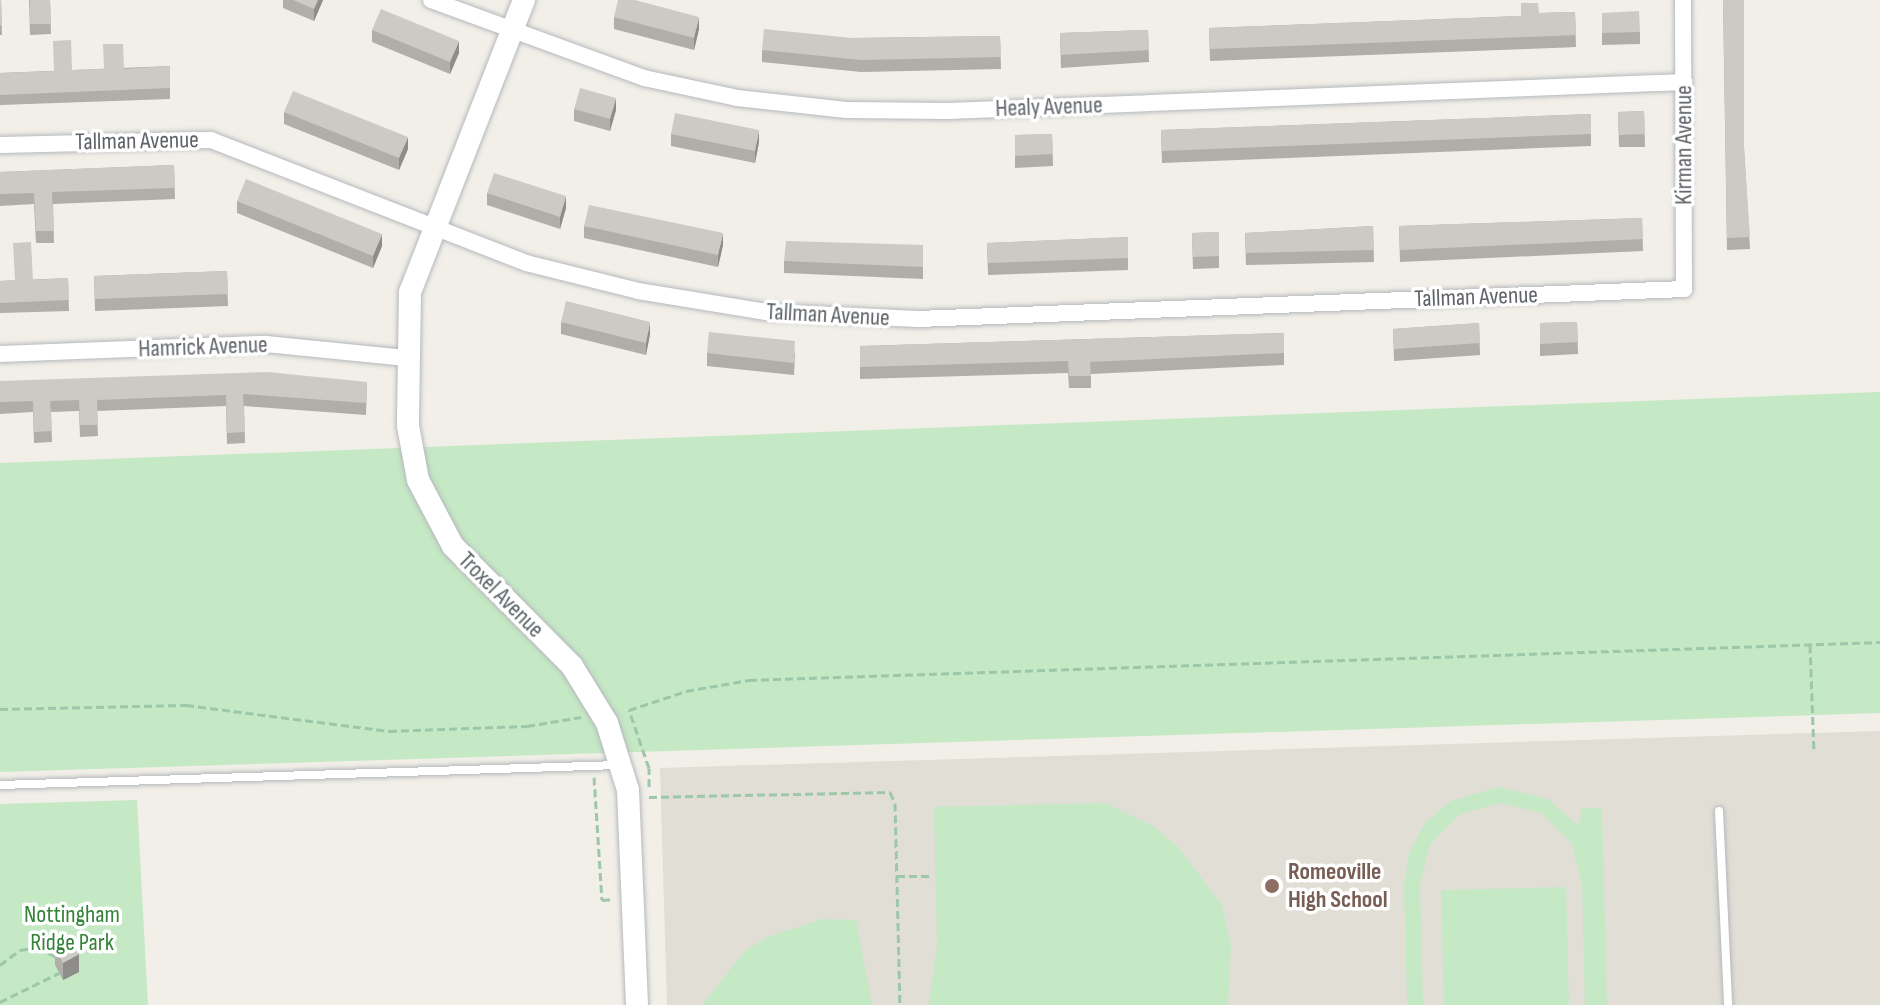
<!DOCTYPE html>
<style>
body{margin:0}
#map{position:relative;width:1880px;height:1005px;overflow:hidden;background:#f1efe8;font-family:"Sofia Sans Condensed",sans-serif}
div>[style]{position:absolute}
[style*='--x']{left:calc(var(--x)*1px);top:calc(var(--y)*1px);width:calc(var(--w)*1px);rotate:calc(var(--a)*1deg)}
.education>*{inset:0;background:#e1ded6}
.green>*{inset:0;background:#c5e8c5}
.path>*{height:3px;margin-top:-1.5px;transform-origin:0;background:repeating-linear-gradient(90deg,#9cc7a9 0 8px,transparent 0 12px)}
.roads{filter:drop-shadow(0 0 2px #b5b8bc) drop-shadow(0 0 2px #b5b8bc)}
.lane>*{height:8px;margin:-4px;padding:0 4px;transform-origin:4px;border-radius:4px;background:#fff}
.street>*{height:16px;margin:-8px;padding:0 8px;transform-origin:8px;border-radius:8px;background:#fff}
.secondary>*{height:22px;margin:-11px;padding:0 11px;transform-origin:11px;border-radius:11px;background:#fff}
.wall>*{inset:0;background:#afaea9}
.shaded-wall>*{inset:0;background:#8f8d8a}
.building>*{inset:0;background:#cccac5}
.dots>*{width:22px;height:22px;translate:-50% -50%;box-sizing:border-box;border:4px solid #fff;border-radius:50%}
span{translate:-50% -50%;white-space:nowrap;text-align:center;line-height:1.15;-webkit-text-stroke:7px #fff;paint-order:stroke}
.street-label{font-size:24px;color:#5f6368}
.education-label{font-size:24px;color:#785e54;font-weight:700}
.left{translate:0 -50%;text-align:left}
.park-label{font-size:24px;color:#348238}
</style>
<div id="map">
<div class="education">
<i style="clip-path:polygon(1880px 731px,1880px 1005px,667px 1005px,660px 768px)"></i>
</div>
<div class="green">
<i style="clip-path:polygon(1880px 392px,1880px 713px,0 772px,0 463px)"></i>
<i style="clip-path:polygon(1499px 787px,1548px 799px,1580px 827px,1581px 808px,1602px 808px,1607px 1005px,1585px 1005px,1582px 883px,1571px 843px,1541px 813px,1500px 803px,1460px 814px,1430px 844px,1420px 885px,1423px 1005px,1407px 1005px,1404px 886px,1409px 853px,1425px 823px,1451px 801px)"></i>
<i style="clip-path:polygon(137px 800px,148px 1005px,0 1005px,0 804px)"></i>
<i style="clip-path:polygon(1105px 803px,1153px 826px,1178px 847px,1222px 905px,1231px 945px,1228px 1005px,929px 1005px,937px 944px,934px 807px)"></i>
<i style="clip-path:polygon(1566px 887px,1569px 1005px,1444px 1005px,1441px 890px)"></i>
<i style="clip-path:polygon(822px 919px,856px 920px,872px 1005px,702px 1005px,745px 951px,767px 937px)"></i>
</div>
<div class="path">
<i style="--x:1810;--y:645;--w:107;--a:87.9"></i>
<i style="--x:0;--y:709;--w:186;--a:-1.2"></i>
<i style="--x:186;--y:705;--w:205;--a:7.3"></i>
<i style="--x:389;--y:731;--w:138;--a:-2.1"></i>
<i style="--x:527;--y:726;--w:55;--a:-9.5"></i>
<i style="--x:594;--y:777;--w:123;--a:86.3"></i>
<i style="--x:602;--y:900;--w:12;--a:-5"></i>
<i style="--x:649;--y:787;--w:19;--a:-90"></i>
<i style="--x:649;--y:768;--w:61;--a:-109"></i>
<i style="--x:629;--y:710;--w:60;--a:-18.4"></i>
<i style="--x:686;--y:691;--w:64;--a:-9.9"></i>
<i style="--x:749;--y:680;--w:1132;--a:-1.92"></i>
<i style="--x:649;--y:797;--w:241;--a:-1.2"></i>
<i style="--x:890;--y:792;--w:12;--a:66"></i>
<i style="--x:895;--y:803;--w:202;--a:88.6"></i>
<i style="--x:897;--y:876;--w:34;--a:0"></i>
<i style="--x:0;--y:965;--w:25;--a:-37"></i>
<i style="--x:20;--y:950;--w:18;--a:-9"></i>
<i style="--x:38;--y:947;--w:21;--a:29"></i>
<i style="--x:0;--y:1002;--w:66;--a:-26.2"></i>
</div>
<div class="roads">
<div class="lane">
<i style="--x:0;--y:785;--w:619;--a:-1.85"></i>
<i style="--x:1719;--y:811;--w:194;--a:87.3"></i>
</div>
<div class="street">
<i style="--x:431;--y:0;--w:227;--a:20.1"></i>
<i style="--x:644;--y:78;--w:95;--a:12.1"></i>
<i style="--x:737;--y:98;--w:110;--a:6.3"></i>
<i style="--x:846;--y:110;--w:102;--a:0.6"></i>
<i style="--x:948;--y:111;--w:737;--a:-2.26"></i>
<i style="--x:0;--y:145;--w:211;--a:-1.4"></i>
<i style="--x:211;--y:140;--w:338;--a:21.3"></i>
<i style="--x:526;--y:263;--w:115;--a:14"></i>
<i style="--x:638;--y:291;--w:130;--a:9.3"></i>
<i style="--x:766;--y:312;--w:152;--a:2.6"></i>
<i style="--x:918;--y:319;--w:767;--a:-2.24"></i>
<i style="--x:1684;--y:289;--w:289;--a:-90.2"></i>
<i style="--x:0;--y:354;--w:266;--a:-2.2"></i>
<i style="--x:266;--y:344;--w:141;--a:5.7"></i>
</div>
<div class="secondary">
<i style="--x:524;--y:0;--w:313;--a:111.3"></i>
<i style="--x:410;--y:292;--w:134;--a:90.9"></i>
<i style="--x:408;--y:426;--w:55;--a:79.5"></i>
<i style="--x:418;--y:480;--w:75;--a:62.1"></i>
<i style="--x:453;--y:546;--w:169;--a:45.2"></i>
<i style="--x:572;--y:666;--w:67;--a:58.4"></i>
<i style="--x:607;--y:723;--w:70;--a:72.6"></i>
<i style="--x:628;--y:790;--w:215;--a:87.6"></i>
</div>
</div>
<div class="wall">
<i style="clip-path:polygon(0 0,1px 0,2px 35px,0 35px)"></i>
<i style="clip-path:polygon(29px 0,50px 0,51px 34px,30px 35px)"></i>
<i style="clip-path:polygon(283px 0,323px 0,314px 21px,283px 8px)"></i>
<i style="clip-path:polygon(1723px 0,1744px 148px,1750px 249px,1727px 250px)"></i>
<i style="clip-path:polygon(1575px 12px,1576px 47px,1210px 61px,1209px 28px,1521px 16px,1539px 13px)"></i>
<i style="clip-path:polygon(1602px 13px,1640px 32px,1640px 44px,1602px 45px)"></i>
<i style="clip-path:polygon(614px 17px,699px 29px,694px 50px,614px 29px)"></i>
<i style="clip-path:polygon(372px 30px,459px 53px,450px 74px,372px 42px)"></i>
<i style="clip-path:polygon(1148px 30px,1149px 62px,1061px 68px,1060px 33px)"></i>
<i style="clip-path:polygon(1000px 36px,1001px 69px,861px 72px,762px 62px,762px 50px,852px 38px)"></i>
<i style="clip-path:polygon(170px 66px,170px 99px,0 105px,0 73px)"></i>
<i style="clip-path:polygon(574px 109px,616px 110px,610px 131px,574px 121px)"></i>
<i style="clip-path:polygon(1644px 111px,1645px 147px,1619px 147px,1618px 112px)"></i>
<i style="clip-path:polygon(284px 112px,408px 149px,399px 170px,284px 124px)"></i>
<i style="clip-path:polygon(1591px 114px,1591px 146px,1162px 163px,1161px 130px)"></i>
<i style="clip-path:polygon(671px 134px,759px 142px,755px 163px,671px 146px)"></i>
<i style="clip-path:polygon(1052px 134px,1053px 166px,1015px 168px,1015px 135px)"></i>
<i style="clip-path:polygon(174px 165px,175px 199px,53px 204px,54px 243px,36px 243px,34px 204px,0 206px,0 172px)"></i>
<i style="clip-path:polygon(487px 193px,566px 208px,560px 229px,487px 205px)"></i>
<i style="clip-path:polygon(237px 201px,382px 246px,373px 268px,237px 213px)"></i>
<i style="clip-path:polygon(1642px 218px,1643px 251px,1400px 262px,1399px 226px)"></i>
<i style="clip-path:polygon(584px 226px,723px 245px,718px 267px,584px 238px)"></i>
<i style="clip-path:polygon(1373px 226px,1374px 262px,1246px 265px,1245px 233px)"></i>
<i style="clip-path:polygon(1219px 232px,1219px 268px,1193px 269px,1192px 233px)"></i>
<i style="clip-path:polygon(1128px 237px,1128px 270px,988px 275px,987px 243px)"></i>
<i style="clip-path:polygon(923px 245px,923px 279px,784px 273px,784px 261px)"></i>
<i style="clip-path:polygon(227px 271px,228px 306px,95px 311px,94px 276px)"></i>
<i style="clip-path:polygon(68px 278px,69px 311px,0 313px,0 281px)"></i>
<i style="clip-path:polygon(561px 322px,650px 334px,646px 355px,561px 334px)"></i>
<i style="clip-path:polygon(1577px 322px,1578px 354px,1540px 356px,1540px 323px)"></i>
<i style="clip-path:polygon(1479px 323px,1480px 355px,1394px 361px,1393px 329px)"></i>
<i style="clip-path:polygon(1284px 333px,1284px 365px,1091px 374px,1091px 388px,1069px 388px,1068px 373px,860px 379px,860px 346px)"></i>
<i style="clip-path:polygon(707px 353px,795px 353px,794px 375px,707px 366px)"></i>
<i style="clip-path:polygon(0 381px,367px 382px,366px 415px,244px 406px,245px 443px,227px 444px,226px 406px,97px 411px,98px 436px,80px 437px,79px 411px,51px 412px,52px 442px,34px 443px,33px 412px,0 414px)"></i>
<i style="clip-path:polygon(55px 947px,79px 972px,63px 980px,55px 965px)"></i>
</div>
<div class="shaded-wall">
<i style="clip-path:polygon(318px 0,323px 0,314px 21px,314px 9px)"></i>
<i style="clip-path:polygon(699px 17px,699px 29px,694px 50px,694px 38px)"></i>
<i style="clip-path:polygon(459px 41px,459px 53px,450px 74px,450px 62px)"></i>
<i style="clip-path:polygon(616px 98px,616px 110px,610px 131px,610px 119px)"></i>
<i style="clip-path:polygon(759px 130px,759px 142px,755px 163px,755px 151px)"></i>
<i style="clip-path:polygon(408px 137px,408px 149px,399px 170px,399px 158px)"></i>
<i style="clip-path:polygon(566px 196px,566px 208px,560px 229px,560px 217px)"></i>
<i style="clip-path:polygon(723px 233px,723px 245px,718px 267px,718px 255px)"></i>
<i style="clip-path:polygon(382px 234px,382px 246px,373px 268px,373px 256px)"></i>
<i style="clip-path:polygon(650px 322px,650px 334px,646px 355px,646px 343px)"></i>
<i style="clip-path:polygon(79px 954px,79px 972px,63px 980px,63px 963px)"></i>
</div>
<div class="building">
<i style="clip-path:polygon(0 0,1px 0,2px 25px,0 25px)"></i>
<i style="clip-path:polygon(30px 0,50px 0,51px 24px,30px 24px)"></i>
<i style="clip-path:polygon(293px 0,318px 0,314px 9px)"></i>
<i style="clip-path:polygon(618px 0,635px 0,699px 17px,694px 38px,614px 17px)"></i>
<i style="clip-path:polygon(1723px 0,1744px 0,1744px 148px,1750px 237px,1727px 238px)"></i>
<i style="clip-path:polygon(1521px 3px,1538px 3px,1539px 13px,1575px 12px,1576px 35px,1210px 49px,1209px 28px,1521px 16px)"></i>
<i style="clip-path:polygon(381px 9px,459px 41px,450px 62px,372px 30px)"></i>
<i style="clip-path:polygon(1639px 11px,1640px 32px,1602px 33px,1602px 13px)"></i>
<i style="clip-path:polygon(764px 29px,852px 38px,1000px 36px,1001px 57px,861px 60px,762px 50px)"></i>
<i style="clip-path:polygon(1148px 30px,1149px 50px,1061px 55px,1060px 33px)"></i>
<i style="clip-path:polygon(71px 40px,72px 70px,104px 69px,103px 44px,123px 44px,124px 69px,170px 66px,170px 88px,0 95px,0 73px,54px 71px,53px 41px)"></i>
<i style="clip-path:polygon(580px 88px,616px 98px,610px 119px,574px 109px)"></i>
<i style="clip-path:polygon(293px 91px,408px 137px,399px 158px,284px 112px)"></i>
<i style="clip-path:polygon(1644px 111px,1645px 134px,1619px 135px,1618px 112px)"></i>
<i style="clip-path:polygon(675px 113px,759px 130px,755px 151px,671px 134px)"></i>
<i style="clip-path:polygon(1591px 114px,1591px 134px,1162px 151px,1161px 130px)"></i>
<i style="clip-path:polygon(1052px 134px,1053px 154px,1015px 156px,1015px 135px)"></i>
<i style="clip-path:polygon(174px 165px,175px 188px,52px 192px,54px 231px,36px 231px,34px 193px,0 194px,0 172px)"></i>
<i style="clip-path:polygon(494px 173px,566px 196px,560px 217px,487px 193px)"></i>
<i style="clip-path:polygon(246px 179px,382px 234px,373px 256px,237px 201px)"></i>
<i style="clip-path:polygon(589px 205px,723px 233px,718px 255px,584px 226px)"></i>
<i style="clip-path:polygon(1642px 218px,1643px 239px,1400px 250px,1399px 226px)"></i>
<i style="clip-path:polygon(1373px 226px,1374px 250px,1246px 253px,1245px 233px)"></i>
<i style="clip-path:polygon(1219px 232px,1219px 256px,1193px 257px,1192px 233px)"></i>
<i style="clip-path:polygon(1128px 237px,1128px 258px,988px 263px,987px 243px)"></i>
<i style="clip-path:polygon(786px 241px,923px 245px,923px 267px,784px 261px)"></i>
<i style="clip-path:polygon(31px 242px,33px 280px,68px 278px,69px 300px,0 303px,0 281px,15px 280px,13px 243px)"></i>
<i style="clip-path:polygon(227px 271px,228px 294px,95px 299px,94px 276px)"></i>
<i style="clip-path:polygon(566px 301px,650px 322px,646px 343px,561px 322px)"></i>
<i style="clip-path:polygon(1577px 322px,1578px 342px,1540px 344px,1540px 323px)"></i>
<i style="clip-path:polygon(1479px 323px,1480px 343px,1394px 349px,1393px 329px)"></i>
<i style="clip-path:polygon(709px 332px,795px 341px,794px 363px,707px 353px)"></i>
<i style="clip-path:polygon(1284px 333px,1284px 353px,1090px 362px,1091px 376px,1069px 376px,1068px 361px,860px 367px,860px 346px)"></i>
<i style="clip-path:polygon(268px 372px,367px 382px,366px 403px,243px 394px,245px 432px,227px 433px,226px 395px,97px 400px,98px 425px,80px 425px,79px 400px,50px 401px,52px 431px,34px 432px,33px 401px,0 402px,0 381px)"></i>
<i style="clip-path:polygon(72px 939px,79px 954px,63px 963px,55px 947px)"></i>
</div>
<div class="dots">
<i style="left:1272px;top:886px;background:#8d6e63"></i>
</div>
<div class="street-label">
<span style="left:1049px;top:107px;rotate:-2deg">Healy Avenue</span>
<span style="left:137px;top:141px;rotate:-1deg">Tallman Avenue</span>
<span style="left:1684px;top:145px;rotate:-90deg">Kirman Avenue</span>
<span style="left:1476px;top:297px;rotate:-2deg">Tallman Avenue</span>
<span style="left:828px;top:315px;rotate:3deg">Tallman Avenue</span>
<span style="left:203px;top:347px;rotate:-2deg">Hamrick Avenue</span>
<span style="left:501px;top:595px;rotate:45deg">Troxel Avenue</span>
</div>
<div class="education-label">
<span class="left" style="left:1288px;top:886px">Romeoville<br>High School</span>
</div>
<div class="park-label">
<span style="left:72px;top:929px">Nottingham<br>Ridge Park</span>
</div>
</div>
